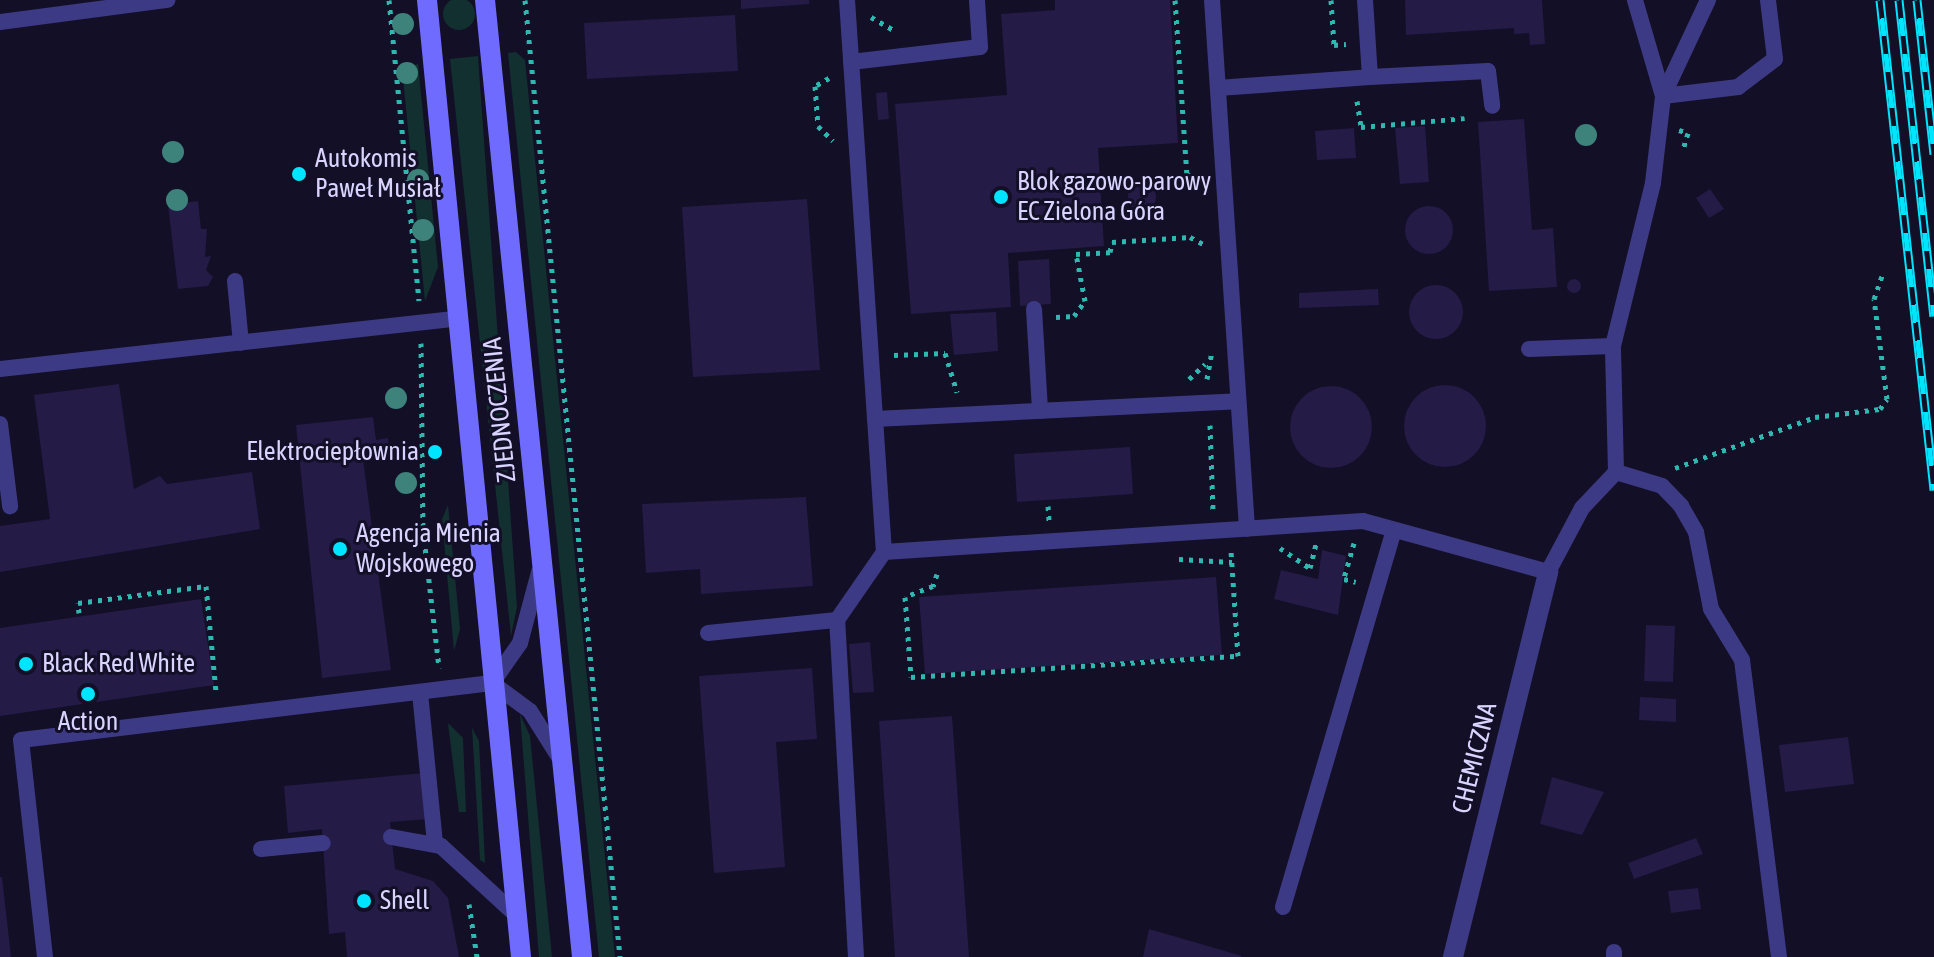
<!DOCTYPE html>
<meta charset="utf-8">
<style>
body{margin:0}
#map{position:relative;width:1934px;height:957px;overflow:hidden;background:#130f26;font-family:"Asap Condensed",sans-serif}
div>[style]{position:absolute}
[style*='--x']{left:calc(var(--x)*1px);top:calc(var(--y)*1px);width:calc(var(--w)*1px);rotate:calc(var(--a)*1deg)}
.green>*{inset:0;background:#12302f}
.round{border-radius:50%}
.building>*{inset:0;background:#241b47}
.path>*{height:5px;margin-top:-2.5px;transform-origin:0;background:repeating-linear-gradient(90deg,#2fb8b0 0 4px,transparent 0 10px)}
.lane>*{height:16px;margin:-8px;padding:0 8px;transform-origin:8px;border-radius:8px;background:#3d3a85}
.street>*{height:20px;margin:-10px;padding:0 10px;transform-origin:10px;border-radius:10px;background:#3d3a85}
.secondary>*{height:20px;margin:-10px;padding:0 10px;transform-origin:10px;border-radius:10px;background:#6f6bff}
.rail>*{height:9px;margin-top:-4.5px;transform-origin:0;background:repeating-linear-gradient(90deg,#130f26 0 18px,#00e5ff 0 36px);box-sizing:border-box;border-block:2px solid #00e5ff}
.trees>*{width:22px;height:22px;margin:-11px;border-radius:50%;background:#3d827b}
.dots>*{width:22px;height:22px;translate:-50% -50%;box-sizing:border-box;border:4px solid #130f26;border-radius:50%}
span{translate:-50% -50%;white-space:nowrap;text-align:center;line-height:1.15;-webkit-text-stroke:6px #130f26;paint-order:stroke}
.poi-label{font-size:26px;color:#d9d4ff}
.left{translate:0 -50%;text-align:left}
.right{translate:-100% -50%;text-align:right}
.street-label{font-size:26px;color:#d9d4ff}
</style>
<div id="map">
<div class="green">
<i class="round" style="left:443px;top:-2px;width:32px;height:32px"></i>
<i style="clip-path:polygon(516px 52px,525px 60px,615px 957px,599px 957px,508px 53px)"></i>
<i style="clip-path:polygon(478px 56px,517px 607px,511px 636px,450px 59px)"></i>
<i style="clip-path:polygon(418px 64px,438px 267px,425px 301px,403px 78px,405px 67px)"></i>
<i style="clip-path:polygon(448px 505px,460px 629px,454px 651px,442px 519px)"></i>
<i style="clip-path:polygon(520px 714px,530px 736px,552px 957px,539px 957px)"></i>
<i style="clip-path:polygon(448px 723px,463px 738px,466px 812px,459px 812px)"></i>
<i style="clip-path:polygon(472px 728px,479px 741px,485px 863px,480px 860px)"></i>
</div>
<div class="building">
<i style="clip-path:polygon(741px 0,809px 0,809px 4px,741px 9px)"></i>
<i style="clip-path:polygon(1055px 0,1170px 0,1178px 143px,1098px 148px,1104px 246px,1008px 253px,1011px 307px,911px 314px,895px 104px,1007px 95px,1001px 14px,1055px 10px)"></i>
<i style="clip-path:polygon(1405px 0,1542px 0,1545px 44px,1530px 45px,1529px 33px,1514px 34px,1514px 28px,1406px 35px)"></i>
<i style="clip-path:polygon(735px 15px,738px 71px,587px 79px,584px 23px)"></i>
<i style="clip-path:polygon(887px 92px,889px 119px,878px 120px,876px 93px)"></i>
<i style="clip-path:polygon(1524px 119px,1532px 230px,1553px 228px,1557px 287px,1489px 291px,1478px 122px)"></i>
<i style="clip-path:polygon(1425px 126px,1429px 182px,1400px 184px,1395px 128px)"></i>
<i style="clip-path:polygon(1354px 128px,1356px 158px,1317px 160px,1315px 131px)"></i>
<i class="round" style="left:1128px;top:183px;width:28px;height:28px"></i>
<i style="clip-path:polygon(1710px 189px,1724px 209px,1709px 218px,1696px 198px)"></i>
<i style="clip-path:polygon(807px 199px,820px 370px,693px 377px,682px 207px)"></i>
<i style="clip-path:polygon(198px 201px,201px 229px,207px 229px,205px 257px,211px 256px,206px 270px,213px 277px,208px 286px,178px 289px,168px 205px)"></i>
<i class="round" style="left:1405px;top:206px;width:48px;height:48px"></i>
<i style="clip-path:polygon(1049px 259px,1051px 304px,1020px 306px,1018px 261px)"></i>
<i class="round" style="left:1567px;top:279px;width:14px;height:14px"></i>
<i class="round" style="left:1409px;top:285px;width:54px;height:54px"></i>
<i style="clip-path:polygon(1378px 289px,1379px 305px,1299px 308px,1299px 293px)"></i>
<i style="clip-path:polygon(996px 312px,998px 351px,954px 355px,950px 314px)"></i>
<i style="clip-path:polygon(119px 384px,134px 489px,160px 476px,167px 484px,252px 472px,260px 529px,0 572px,0 526px,50px 519px,34px 395px)"></i>
<i class="round" style="left:1404px;top:385px;width:82px;height:82px"></i>
<i class="round" style="left:1290px;top:386px;width:82px;height:82px"></i>
<i style="clip-path:polygon(373px 417px,376px 440px,388px 438px,390px 457px,363px 459px,391px 670px,322px 678px,296px 425px)"></i>
<i style="clip-path:polygon(1130px 447px,1133px 494px,1017px 502px,1014px 454px)"></i>
<i style="clip-path:polygon(806px 497px,813px 586px,701px 594px,700px 569px,646px 573px,642px 504px)"></i>
<i style="clip-path:polygon(1322px 550px,1346px 556px,1338px 615px,1274px 599px,1281px 570px,1318px 579px)"></i>
<i style="clip-path:polygon(1216px 577px,1222px 655px,925px 674px,919px 597px)"></i>
<i style="clip-path:polygon(201px 599px,214px 685px,0 716px,0 628px)"></i>
<i style="clip-path:polygon(1646px 625px,1675px 626px,1673px 682px,1644px 681px)"></i>
<i style="clip-path:polygon(870px 642px,874px 692px,853px 693px,849px 644px)"></i>
<i style="clip-path:polygon(812px 668px,817px 739px,776px 742px,785px 867px,714px 873px,699px 676px)"></i>
<i style="clip-path:polygon(1640px 697px,1676px 699px,1676px 722px,1639px 720px)"></i>
<i style="clip-path:polygon(952px 716px,969px 957px,895px 957px,879px 721px)"></i>
<i style="clip-path:polygon(1848px 737px,1854px 784px,1785px 792px,1779px 745px)"></i>
<i style="clip-path:polygon(424px 773px,428px 819px,390px 822px,395px 869px,433px 881px,448px 898px,459px 957px,347px 957px,345px 932px,329px 934px,322px 829px,288px 833px,284px 786px)"></i>
<i style="clip-path:polygon(1552px 777px,1604px 792px,1582px 835px,1540px 824px)"></i>
<i style="clip-path:polygon(1696px 838px,1703px 854px,1634px 879px,1628px 863px)"></i>
<i style="clip-path:polygon(0 877px,2px 877px,11px 957px,0 957px)"></i>
<i style="clip-path:polygon(1698px 888px,1701px 909px,1671px 913px,1668px 891px)"></i>
<i style="clip-path:polygon(1149px 929px,1242px 956px,1241px 957px,1143px 957px)"></i>
</div>
<div class="path">
<i style="--x:389;--y:0;--w:302;--a:84.3"></i>
<i style="--x:525;--y:0;--w:962;--a:84.33"></i>
<i style="--x:1175;--y:0;--w:174;--a:86.1"></i>
<i style="--x:1187;--y:174;--w:16;--a:30"></i>
<i style="--x:1331;--y:0;--w:45;--a:86.2"></i>
<i style="--x:1334;--y:45;--w:12;--a:-5"></i>
<i style="--x:871;--y:17;--w:28;--a:30"></i>
<i style="--x:829;--y:78;--w:16;--a:150"></i>
<i style="--x:815;--y:86;--w:40;--a:85.7"></i>
<i style="--x:818;--y:126;--w:21;--a:45"></i>
<i style="--x:1357;--y:101;--w:26;--a:81"></i>
<i style="--x:1361;--y:127;--w:104;--a:-4.9"></i>
<i style="--x:1679;--y:130;--w:9;--a:18"></i>
<i style="--x:1688;--y:133;--w:17;--a:107"></i>
<i style="--x:1056;--y:317;--w:18;--a:-3"></i>
<i style="--x:1074;--y:316;--w:19;--a:-54"></i>
<i style="--x:1085;--y:301;--w:48;--a:-100.8"></i>
<i style="--x:1076;--y:254;--w:34;--a:-3"></i>
<i style="--x:1110;--y:252;--w:10;--a:-79"></i>
<i style="--x:1112;--y:242;--w:78;--a:-3.7"></i>
<i style="--x:1190;--y:237;--w:17;--a:28"></i>
<i style="--x:421;--y:343;--w:186;--a:89.4"></i>
<i style="--x:423;--y:529;--w:140;--a:83.4"></i>
<i style="--x:894;--y:355;--w:51;--a:-2.2"></i>
<i style="--x:945;--y:353;--w:41;--a:72.9"></i>
<i style="--x:1189;--y:379;--w:22;--a:-43"></i>
<i style="--x:1207;--y:379;--w:28;--a:-80"></i>
<i style="--x:1210;--y:425;--w:86;--a:88"></i>
<i style="--x:1675;--y:468;--w:149;--a:-20"></i>
<i style="--x:1815;--y:417;--w:65;--a:-7"></i>
<i style="--x:1880;--y:409;--w:12;--a:-55"></i>
<i style="--x:1887;--y:399;--w:101;--a:-97.4"></i>
<i style="--x:1874;--y:299;--w:28;--a:-71"></i>
<i style="--x:1048;--y:506;--w:15;--a:86"></i>
<i style="--x:1354;--y:543;--w:37;--a:106"></i>
<i style="--x:1344;--y:579;--w:12;--a:14"></i>
<i style="--x:1280;--y:548;--w:36;--a:34"></i>
<i style="--x:1310;--y:568;--w:25;--a:-76"></i>
<i style="--x:1179;--y:559;--w:53;--a:3.2"></i>
<i style="--x:937;--y:574;--w:13;--a:108"></i>
<i style="--x:933;--y:586;--w:30;--a:159"></i>
<i style="--x:905;--y:597;--w:80;--a:85.7"></i>
<i style="--x:911;--y:677;--w:328;--a:-3.7"></i>
<i style="--x:1238;--y:656;--w:106;--a:-93.8"></i>
<i style="--x:79;--y:613;--w:10;--a:-96"></i>
<i style="--x:78;--y:603;--w:129;--a:-7.6"></i>
<i style="--x:206;--y:586;--w:106;--a:84.6"></i>
<i style="--x:469;--y:904;--w:54;--a:81.4"></i>
</div>
<div class="lane">
<i style="--x:847;--y:0;--w:553;--a:86.17"></i>
<i style="--x:884;--y:552;--w:480;--a:-3.7"></i>
<i style="--x:1363;--y:521;--w:192;--a:15.4"></i>
<i style="--x:1548;--y:572;--w:72;--a:-62"></i>
<i style="--x:1582;--y:508;--w:50;--a:-46.6"></i>
<i style="--x:1616;--y:472;--w:126;--a:-91.4"></i>
<i style="--x:1613;--y:346;--w:168;--a:-76.2"></i>
<i style="--x:1653;--y:183;--w:88;--a:-83.4"></i>
<i style="--x:1663;--y:96;--w:100;--a:-106.3"></i>
<i style="--x:1212;--y:0;--w:530;--a:86.21"></i>
<i style="--x:0;--y:22;--w:169;--a:-7.5"></i>
<i style="--x:851;--y:62;--w:130;--a:-6.6"></i>
<i style="--x:980;--y:47;--w:47;--a:-93.7"></i>
<i style="--x:1370;--y:77;--w:118;--a:-2.9"></i>
<i style="--x:1488;--y:71;--w:35;--a:83"></i>
<i style="--x:1218;--y:88;--w:152;--a:-4.1"></i>
<i style="--x:1370;--y:77;--w:77;--a:-93.7"></i>
<i style="--x:1663;--y:96;--w:76;--a:-6.8"></i>
<i style="--x:1738;--y:87;--w:46;--a:-37.1"></i>
<i style="--x:1775;--y:59;--w:59;--a:-96.8"></i>
<i style="--x:1663;--y:96;--w:106;--a:-64.9"></i>
<i style="--x:235;--y:281;--w:62;--a:84.5"></i>
<i style="--x:1034;--y:309;--w:102;--a:86.6"></i>
<i style="--x:1529;--y:349;--w:84;--a:-2"></i>
<i style="--x:0;--y:369;--w:459;--a:-6.3"></i>
<i style="--x:875;--y:419;--w:363;--a:-2.8"></i>
<i style="--x:0;--y:424;--w:83;--a:83"></i>
<i style="--x:1616;--y:472;--w:48;--a:16.9"></i>
<i style="--x:1662;--y:486;--w:28;--a:46"></i>
<i style="--x:1681;--y:506;--w:30;--a:60"></i>
<i style="--x:1696;--y:532;--w:78;--a:79"></i>
<i style="--x:1711;--y:609;--w:60;--a:58.7"></i>
<i style="--x:1742;--y:660;--w:299;--a:82.9"></i>
<i style="--x:708;--y:633;--w:130;--a:-5.8"></i>
<i style="--x:492;--y:683;--w:49;--a:-55"></i>
<i style="--x:520;--y:643;--w:73;--a:-75"></i>
<i style="--x:420;--y:693;--w:151;--a:84.3"></i>
<i style="--x:391;--y:837;--w:51;--a:10.2"></i>
<i style="--x:441;--y:846;--w:102;--a:42.6"></i>
<i style="--x:261;--y:849;--w:62;--a:-5.5"></i>
<i style="--x:1283;--y:907;--w:393;--a:-73.6"></i>
<i style="--x:1614;--y:952;--w:5;--a:90"></i>
<i style="--x:45;--y:957;--w:218;--a:-96.3"></i>
<i style="--x:21;--y:740;--w:474;--a:-6.9"></i>
<i style="--x:492;--y:683;--w:47;--a:36.4"></i>
<i style="--x:530;--y:711;--w:54;--a:57.8"></i>
<i style="--x:856;--y:957;--w:338;--a:-93.2"></i>
<i style="--x:837;--y:620;--w:83;--a:-55.3"></i>
</div>
<div class="street">
<i style="--x:1453;--y:957;--w:397;--a:-76.1"></i>
</div>
<div class="secondary">
<i style="--x:427;--y:0;--w:962;--a:84.39"></i>
<i style="--x:485;--y:0;--w:962;--a:84.21"></i>
</div>
<div class="rail">
<i style="--x:1880;--y:0;--w:493;--a:83.7"></i>
<i style="--x:1899;--y:0;--w:318;--a:83.7"></i>
<i style="--x:1917;--y:0;--w:155;--a:83.7"></i>
</div>
<div class="trees">
<i style="left:403px;top:24px"></i>
<i style="left:407px;top:73px"></i>
<i style="left:1586px;top:135px"></i>
<i style="left:173px;top:152px"></i>
<i style="left:418px;top:180px"></i>
<i style="left:177px;top:200px"></i>
<i style="left:423px;top:230px"></i>
<i style="left:396px;top:398px"></i>
<i style="left:406px;top:483px"></i>
</div>
<div class="dots">
<i style="left:299px;top:174px;background:#00e5ff"></i>
<i style="left:1001px;top:197px;background:#00e5ff"></i>
<i style="left:435px;top:452px;background:#00e5ff"></i>
<i style="left:340px;top:549px;background:#00e5ff"></i>
<i style="left:26px;top:664px;background:#00e5ff"></i>
<i style="left:88px;top:694px;background:#00e5ff"></i>
<i style="left:364px;top:901px;background:#00e5ff"></i>
</div>
<div class="poi-label">
<span class="left" style="left:315px;top:174px">Autokomis<br>Paweł Musiał</span>
<span class="left" style="left:1017px;top:197px">Blok gazowo-parowy<br>EC Zielona Góra</span>
<span class="right" style="left:419px;top:452px">Elektrociepłownia</span>
<span class="left" style="left:356px;top:549px">Agencja Mienia<br>Wojskowego</span>
<span class="left" style="left:42px;top:664px">Black Red White</span>
<span style="left:88px;top:722px">Action</span>
<span class="left" style="left:380px;top:901px">Shell</span>
</div>
<div class="street-label">
<span style="left:500px;top:410px;rotate:-96deg">ZJEDNOCZENIA</span>
<span style="left:1475px;top:758px;rotate:-76deg">CHEMICZNA</span>
</div>
</div>
